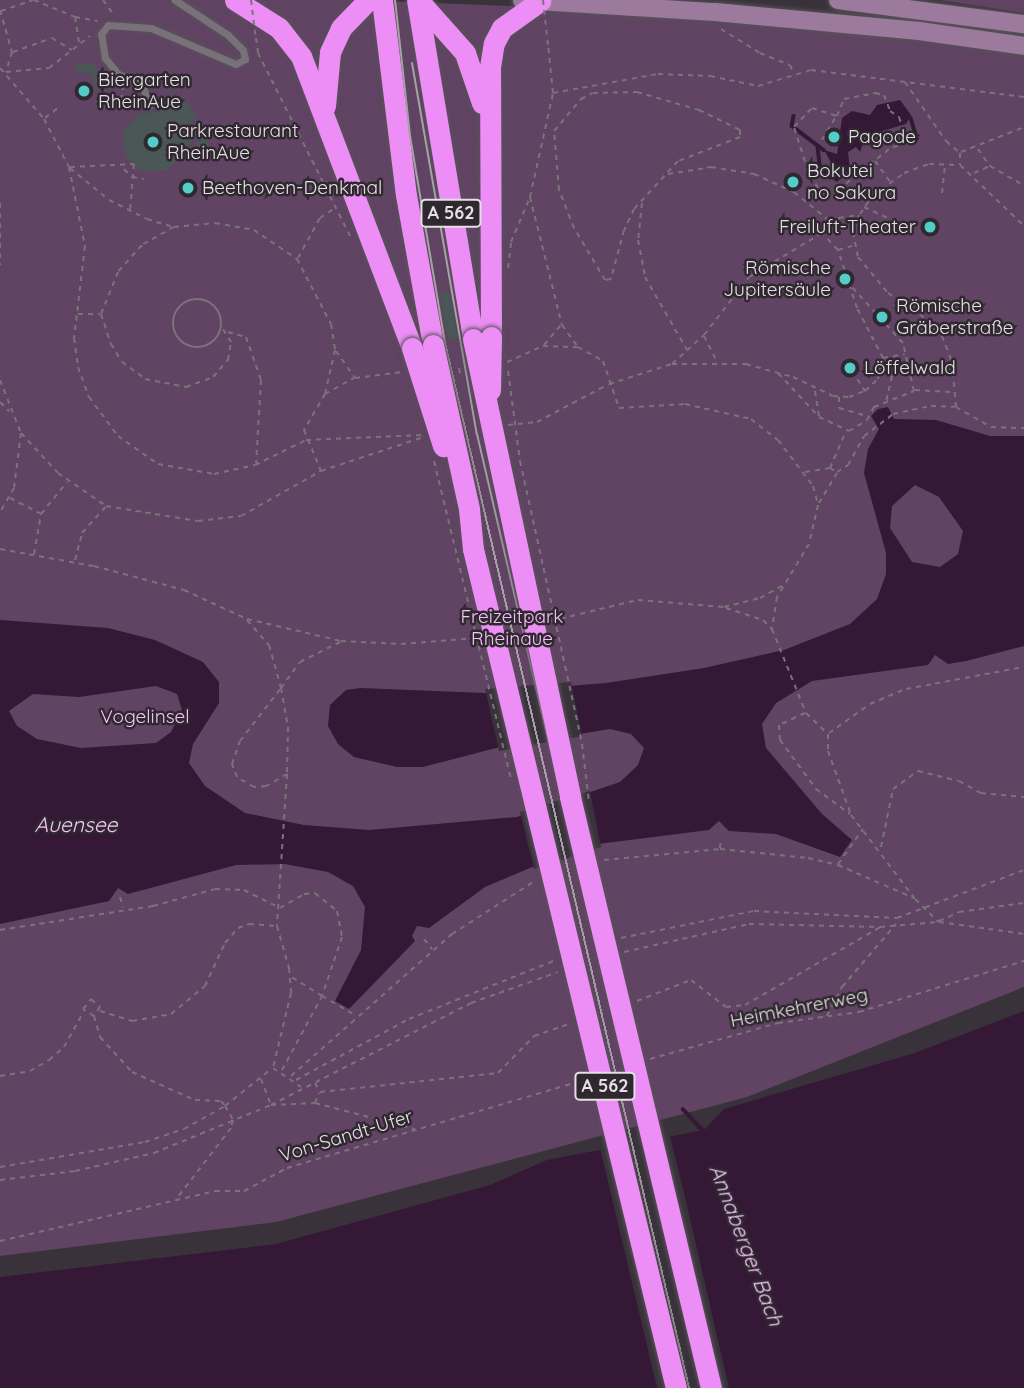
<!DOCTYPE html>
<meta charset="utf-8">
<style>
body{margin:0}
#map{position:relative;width:1024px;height:1388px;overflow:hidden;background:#39323a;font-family:Quicksand,sans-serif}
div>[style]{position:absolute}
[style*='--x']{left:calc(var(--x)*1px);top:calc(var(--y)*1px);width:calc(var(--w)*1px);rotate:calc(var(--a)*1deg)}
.green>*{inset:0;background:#614364}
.water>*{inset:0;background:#341836}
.pier>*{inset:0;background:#39323a}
.stream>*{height:3.5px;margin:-1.75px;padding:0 1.75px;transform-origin:1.75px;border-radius:1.75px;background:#341836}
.building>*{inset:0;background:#4a5756}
.path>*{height:2px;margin-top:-1px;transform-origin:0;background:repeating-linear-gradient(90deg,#7a737a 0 5px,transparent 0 10px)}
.path>.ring{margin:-1px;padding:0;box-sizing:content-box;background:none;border:2px solid #7a737a;border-radius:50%}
.roads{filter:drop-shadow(0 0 2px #575158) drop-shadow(0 0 2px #575158)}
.service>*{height:7px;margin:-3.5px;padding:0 3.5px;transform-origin:3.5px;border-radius:3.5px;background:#797179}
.secondary>*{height:18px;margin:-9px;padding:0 9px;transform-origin:9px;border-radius:9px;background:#9c7a9e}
.motorway>*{height:21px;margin:-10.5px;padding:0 10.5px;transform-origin:10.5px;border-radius:10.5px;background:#ec8ef5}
.tram>*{height:2px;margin:-1px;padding:0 1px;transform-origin:1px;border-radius:1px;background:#a7a1a7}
.path-bridge>*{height:2px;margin-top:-1px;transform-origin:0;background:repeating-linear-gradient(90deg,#7a737a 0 5px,transparent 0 10px)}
.bridges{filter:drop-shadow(0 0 2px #575158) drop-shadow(0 0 2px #575158)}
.motorway-bridge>*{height:21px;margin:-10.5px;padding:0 10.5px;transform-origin:10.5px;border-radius:10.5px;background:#ec8ef5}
.dots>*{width:19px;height:19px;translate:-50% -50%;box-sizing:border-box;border:4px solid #2f282f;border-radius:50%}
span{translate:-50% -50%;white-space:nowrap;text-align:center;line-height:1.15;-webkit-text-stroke:5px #2f282f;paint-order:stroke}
.shield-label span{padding:2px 5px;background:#2f282f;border:2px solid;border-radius:5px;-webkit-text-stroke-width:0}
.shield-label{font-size:18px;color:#e5e0e5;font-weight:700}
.poi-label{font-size:19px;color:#e5e0e5}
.left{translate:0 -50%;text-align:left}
.right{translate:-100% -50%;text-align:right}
.park-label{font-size:19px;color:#f6c1fb}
.street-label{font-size:19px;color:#e5e0e5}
.water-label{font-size:21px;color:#f8c3fd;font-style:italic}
</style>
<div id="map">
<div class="green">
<i style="clip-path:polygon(0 0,355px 0,510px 6px,817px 27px,1024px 53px,1024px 987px,747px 1097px,276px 1222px,0 1256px)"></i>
<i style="clip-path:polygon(941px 0,1024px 0,1024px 13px,940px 0)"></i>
</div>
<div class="water">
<i style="clip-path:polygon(900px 100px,911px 115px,906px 124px,865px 136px,860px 152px,856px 147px,848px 152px,850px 169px,837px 182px,830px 177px,832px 164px,824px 150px,837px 154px,842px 118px,852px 111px,870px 115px,877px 105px)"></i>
<i style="clip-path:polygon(evenodd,888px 407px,894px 419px,936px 420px,990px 436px,1024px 436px,1024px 646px,966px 661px,948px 664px,935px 655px,928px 665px,812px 681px,776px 703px,762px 724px,766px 748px,822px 814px,852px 840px,840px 857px,776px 834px,729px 831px,719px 821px,709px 830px,582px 846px,485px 887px,429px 928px,417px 926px,412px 936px,415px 941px,349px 1009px,335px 1001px,361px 950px,365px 907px,353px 886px,328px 872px,285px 864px,236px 865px,128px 894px,118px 888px,109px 901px,0 924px,0 620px,108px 628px,155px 640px,203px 662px,219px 682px,219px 703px,193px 744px,189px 763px,205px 786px,245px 813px,304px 825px,369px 830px,517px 817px,620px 782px,638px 765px,644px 748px,631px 734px,610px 729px,496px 748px,423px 767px,397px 767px,354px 757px,338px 744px,328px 726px,330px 705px,346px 690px,360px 688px,485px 693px,606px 683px,704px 668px,784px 650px,850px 624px,877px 599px,886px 574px,886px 553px,864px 473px,868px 449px,879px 429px,871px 416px,878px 409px,888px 407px,915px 485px,939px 497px,963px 531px,958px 554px,940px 567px,912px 562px,890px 528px,892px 506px,915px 485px,888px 407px,156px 686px,177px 694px,182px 710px,171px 732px,156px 743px,81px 748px,37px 739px,17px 726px,9px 711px,33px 694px,79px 697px,156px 686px)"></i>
<i style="clip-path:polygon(1024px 1011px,1024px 1388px,0 1388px,0 1277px,276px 1244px,490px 1185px,547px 1160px,704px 1130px,724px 1109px,915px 1053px)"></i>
</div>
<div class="pier">
<i style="clip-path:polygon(571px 682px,582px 736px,499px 751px,485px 689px)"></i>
<i style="clip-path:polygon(590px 791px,601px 847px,534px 869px,520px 812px)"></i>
<i style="clip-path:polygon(669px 1132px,687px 1205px,729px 1388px,657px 1388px,599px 1144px)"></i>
</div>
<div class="stream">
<i style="--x:794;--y:116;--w:10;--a:101"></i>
<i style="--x:792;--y:126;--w:40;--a:37"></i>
<i style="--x:911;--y:118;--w:21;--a:73"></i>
<i style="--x:818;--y:146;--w:20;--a:84"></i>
<i style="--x:820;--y:166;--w:15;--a:48"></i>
<i style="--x:683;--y:1109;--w:33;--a:47"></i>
</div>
<div class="building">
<i style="clip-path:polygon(77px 62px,96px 65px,96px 69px,108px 74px,108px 88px,101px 90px,95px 87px,91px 74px,75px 72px)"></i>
<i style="clip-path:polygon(169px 93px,188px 103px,198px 118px,171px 133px,208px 131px,209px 150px,197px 151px,196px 136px,168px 170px,143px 172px,125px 156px,123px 132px,138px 114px,161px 111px)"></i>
<i style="clip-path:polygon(449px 291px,458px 338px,448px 340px,439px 293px)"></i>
</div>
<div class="path">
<i style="--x:34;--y:0;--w:44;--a:22.5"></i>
<i style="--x:75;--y:17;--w:23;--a:10"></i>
<i style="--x:103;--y:0;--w:19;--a:54"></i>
<i style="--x:0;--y:10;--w:44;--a:74.1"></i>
<i style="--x:12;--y:52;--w:21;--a:107"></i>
<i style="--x:6;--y:72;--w:43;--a:-5.3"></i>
<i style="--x:49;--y:68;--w:52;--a:-38"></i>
<i style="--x:1;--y:11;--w:34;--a:-19"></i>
<i style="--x:75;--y:17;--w:26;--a:81"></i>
<i style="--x:721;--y:29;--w:46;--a:31.6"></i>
<i style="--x:760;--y:53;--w:32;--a:22"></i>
<i style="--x:790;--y:65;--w:10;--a:66"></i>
<i style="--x:256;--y:38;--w:15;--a:82"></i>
<i style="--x:258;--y:53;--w:209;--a:63.3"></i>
<i style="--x:13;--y:52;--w:41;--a:-19.7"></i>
<i style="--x:52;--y:38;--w:23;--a:31"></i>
<i style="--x:0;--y:68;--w:67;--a:49.2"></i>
<i style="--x:44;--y:119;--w:54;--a:62.5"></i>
<i style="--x:69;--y:167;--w:81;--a:78.6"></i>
<i style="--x:85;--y:246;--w:93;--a:96.8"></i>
<i style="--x:74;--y:338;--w:29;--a:82"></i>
<i style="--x:78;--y:367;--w:32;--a:70"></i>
<i style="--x:89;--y:397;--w:49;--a:53.4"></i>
<i style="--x:118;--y:436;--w:49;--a:35"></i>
<i style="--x:158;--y:464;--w:57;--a:10.1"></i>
<i style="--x:214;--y:474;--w:42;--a:-12.4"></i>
<i style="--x:255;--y:465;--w:57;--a:-26.1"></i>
<i style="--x:306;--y:440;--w:116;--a:-2.5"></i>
<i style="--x:905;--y:82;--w:72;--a:55.2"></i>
<i style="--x:946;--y:141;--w:18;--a:41"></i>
<i style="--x:960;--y:153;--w:12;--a:90"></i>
<i style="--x:960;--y:165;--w:88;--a:43.6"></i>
<i style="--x:637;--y:92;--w:65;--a:16.2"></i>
<i style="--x:699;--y:110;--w:46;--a:26"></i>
<i style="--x:740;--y:130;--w:7;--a:90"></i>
<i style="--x:740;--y:137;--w:66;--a:158.8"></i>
<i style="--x:678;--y:161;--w:65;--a:132.5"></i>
<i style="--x:634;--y:209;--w:23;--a:115"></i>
<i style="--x:624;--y:230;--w:51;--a:104.9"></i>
<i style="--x:611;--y:279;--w:6;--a:171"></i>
<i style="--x:605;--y:280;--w:61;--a:-120.8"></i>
<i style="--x:574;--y:228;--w:41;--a:-111.5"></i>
<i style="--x:559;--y:190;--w:59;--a:-94.8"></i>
<i style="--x:554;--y:131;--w:42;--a:-49.8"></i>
<i style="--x:581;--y:99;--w:13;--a:-27"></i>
<i style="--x:593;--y:93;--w:44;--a:-1.3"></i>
<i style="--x:553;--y:93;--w:107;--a:-10.3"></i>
<i style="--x:658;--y:74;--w:52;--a:2.2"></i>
<i style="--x:710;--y:76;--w:49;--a:11.8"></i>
<i style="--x:758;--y:86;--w:55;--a:-16.8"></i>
<i style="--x:811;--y:70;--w:215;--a:7.2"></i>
<i style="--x:875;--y:93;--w:9;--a:13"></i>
<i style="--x:884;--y:95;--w:17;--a:69"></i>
<i style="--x:890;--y:111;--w:11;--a:34"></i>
<i style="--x:899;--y:117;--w:26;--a:72"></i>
<i style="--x:907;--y:142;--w:19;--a:159"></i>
<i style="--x:889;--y:149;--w:65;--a:141.2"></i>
<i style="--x:838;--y:190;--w:20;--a:-174"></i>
<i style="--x:818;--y:188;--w:20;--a:-120"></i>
<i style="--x:808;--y:171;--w:46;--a:-107.7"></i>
<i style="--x:794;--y:127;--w:26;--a:-47"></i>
<i style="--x:812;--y:108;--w:26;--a:18"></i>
<i style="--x:837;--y:116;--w:18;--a:-68"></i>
<i style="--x:844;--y:99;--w:32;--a:-11"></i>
<i style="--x:115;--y:98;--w:25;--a:21"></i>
<i style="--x:121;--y:100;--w:12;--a:-81"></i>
<i style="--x:45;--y:118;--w:16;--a:-38"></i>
<i style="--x:822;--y:140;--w:27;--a:-59"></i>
<i style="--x:978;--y:149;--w:21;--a:55"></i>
<i style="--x:961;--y:152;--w:68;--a:-21.6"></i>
<i style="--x:875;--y:161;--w:26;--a:54"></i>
<i style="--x:70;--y:167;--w:64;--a:-2.7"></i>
<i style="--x:134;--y:164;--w:47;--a:94.9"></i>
<i style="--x:70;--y:168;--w:50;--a:39.4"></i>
<i style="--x:109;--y:200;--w:42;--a:26.6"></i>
<i style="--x:147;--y:219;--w:28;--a:17"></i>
<i style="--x:174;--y:227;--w:41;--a:-5.6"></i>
<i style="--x:215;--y:223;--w:40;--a:10"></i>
<i style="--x:254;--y:230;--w:52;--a:34"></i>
<i style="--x:297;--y:259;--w:73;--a:62.4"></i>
<i style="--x:331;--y:324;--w:26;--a:81"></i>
<i style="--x:335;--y:350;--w:45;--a:102.8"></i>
<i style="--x:325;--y:394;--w:42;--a:120.3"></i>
<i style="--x:304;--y:430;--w:44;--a:67.5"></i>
<i style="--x:124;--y:169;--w:11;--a:45"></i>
<i style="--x:132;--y:177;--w:12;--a:9"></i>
<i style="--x:974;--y:173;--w:17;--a:-24"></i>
<i style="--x:990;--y:166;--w:39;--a:30"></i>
<i style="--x:668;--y:174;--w:44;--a:-9.2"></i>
<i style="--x:711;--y:167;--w:44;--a:9.2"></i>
<i style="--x:754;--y:174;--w:44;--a:24.2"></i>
<i style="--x:794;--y:192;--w:49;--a:39.2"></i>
<i style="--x:942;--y:193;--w:29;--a:-84"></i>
<i style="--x:530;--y:197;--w:132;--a:76"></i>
<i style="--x:562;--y:325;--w:27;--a:54"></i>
<i style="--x:578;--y:347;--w:29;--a:29"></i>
<i style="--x:603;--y:361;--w:50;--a:71.2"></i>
<i style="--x:619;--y:408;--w:66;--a:-3.5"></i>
<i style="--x:685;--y:404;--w:68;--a:12.8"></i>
<i style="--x:751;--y:419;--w:34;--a:38"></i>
<i style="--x:778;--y:440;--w:58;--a:52.7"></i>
<i style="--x:813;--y:486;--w:20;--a:75"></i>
<i style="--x:818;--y:505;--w:40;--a:103"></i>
<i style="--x:809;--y:544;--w:62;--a:121.1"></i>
<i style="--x:777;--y:597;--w:32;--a:99"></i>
<i style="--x:772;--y:629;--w:91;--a:68"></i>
<i style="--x:806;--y:713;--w:30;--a:44"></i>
<i style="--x:828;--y:734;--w:17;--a:90"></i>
<i style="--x:828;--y:751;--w:68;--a:70.2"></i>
<i style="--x:851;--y:815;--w:106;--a:52.7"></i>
<i style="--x:915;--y:899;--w:33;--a:44"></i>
<i style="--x:0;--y:203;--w:62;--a:90"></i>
<i style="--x:642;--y:203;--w:37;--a:96"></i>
<i style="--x:638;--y:240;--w:38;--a:79"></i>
<i style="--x:645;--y:277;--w:84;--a:60.1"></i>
<i style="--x:864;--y:207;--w:33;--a:25"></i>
<i style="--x:860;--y:214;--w:23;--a:-56"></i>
<i style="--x:873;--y:195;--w:38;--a:-35"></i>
<i style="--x:904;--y:173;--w:27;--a:-20"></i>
<i style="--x:929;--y:164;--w:29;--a:2"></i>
<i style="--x:174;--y:227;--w:37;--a:151"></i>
<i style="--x:142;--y:245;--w:36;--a:132"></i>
<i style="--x:118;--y:272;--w:45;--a:112"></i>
<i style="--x:101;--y:314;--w:32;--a:72"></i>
<i style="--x:111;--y:344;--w:21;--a:59"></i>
<i style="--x:122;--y:362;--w:29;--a:36"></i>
<i style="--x:145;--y:379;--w:42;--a:11"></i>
<i style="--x:186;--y:387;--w:29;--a:-20"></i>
<i style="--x:213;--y:377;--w:23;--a:-49"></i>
<i style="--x:228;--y:360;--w:18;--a:-81"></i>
<i style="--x:231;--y:342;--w:19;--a:-122"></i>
<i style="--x:838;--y:250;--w:15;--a:-16"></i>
<i style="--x:298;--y:258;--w:46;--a:-61.2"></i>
<i style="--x:320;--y:218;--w:18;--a:-34"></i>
<i style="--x:508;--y:268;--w:26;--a:-83"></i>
<i style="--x:511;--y:242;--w:49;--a:-67.1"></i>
<i style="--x:530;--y:197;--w:107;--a:-77.5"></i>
<i style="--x:553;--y:93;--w:48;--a:-95.9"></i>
<i class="ring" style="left:173px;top:299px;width:46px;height:46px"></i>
<i style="--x:78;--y:314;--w:22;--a:0"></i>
<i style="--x:228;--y:332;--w:19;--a:16"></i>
<i style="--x:246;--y:337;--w:46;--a:70.8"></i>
<i style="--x:261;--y:380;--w:83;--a:93.4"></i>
<i style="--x:704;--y:336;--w:29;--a:63"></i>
<i style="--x:544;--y:345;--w:26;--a:-50"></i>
<i style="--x:336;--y:351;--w:33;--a:55"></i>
<i style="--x:355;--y:378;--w:48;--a:-7.1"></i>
<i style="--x:883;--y:358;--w:22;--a:-10"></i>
<i style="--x:507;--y:362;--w:39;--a:-24"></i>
<i style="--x:543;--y:346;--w:35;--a:2"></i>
<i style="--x:672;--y:364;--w:43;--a:-42.2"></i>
<i style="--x:704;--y:335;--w:73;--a:-52.2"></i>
<i style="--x:749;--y:277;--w:85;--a:-31.1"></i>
<i style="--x:822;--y:233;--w:23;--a:-41"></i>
<i style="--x:839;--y:218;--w:20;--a:-9"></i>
<i style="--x:859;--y:215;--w:18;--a:109"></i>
<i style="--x:853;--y:232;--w:25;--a:79"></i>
<i style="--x:858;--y:257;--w:47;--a:50.2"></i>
<i style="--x:888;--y:293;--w:38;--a:33"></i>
<i style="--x:920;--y:314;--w:31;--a:45"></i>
<i style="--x:942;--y:336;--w:28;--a:69"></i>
<i style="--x:952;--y:362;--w:45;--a:84.9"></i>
<i style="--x:956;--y:407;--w:40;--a:29.7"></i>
<i style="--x:991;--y:427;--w:33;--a:2"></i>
<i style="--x:459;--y:368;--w:10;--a:79"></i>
<i style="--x:881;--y:370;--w:13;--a:29"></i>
<i style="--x:892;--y:376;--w:27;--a:103"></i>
<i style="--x:852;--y:371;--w:24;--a:57"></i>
<i style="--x:778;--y:373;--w:60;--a:47"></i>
<i style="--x:0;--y:380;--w:57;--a:68.4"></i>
<i style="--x:21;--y:433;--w:55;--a:97.3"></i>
<i style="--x:14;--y:488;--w:28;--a:120"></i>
<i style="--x:915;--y:390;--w:36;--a:3"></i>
<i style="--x:815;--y:391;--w:26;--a:81"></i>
<i style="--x:819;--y:417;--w:33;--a:25"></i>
<i style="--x:849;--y:431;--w:21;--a:-31"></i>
<i style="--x:867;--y:420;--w:15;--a:-62"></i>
<i style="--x:874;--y:407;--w:43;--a:-21.8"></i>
<i style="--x:914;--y:391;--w:49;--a:-102.9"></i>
<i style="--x:903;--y:343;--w:77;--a:-132.4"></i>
<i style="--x:325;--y:394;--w:33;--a:-29"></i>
<i style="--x:839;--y:397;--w:11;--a:90"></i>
<i style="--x:839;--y:408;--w:29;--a:16"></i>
<i style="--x:0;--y:402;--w:13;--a:45"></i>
<i style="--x:508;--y:425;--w:29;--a:-6"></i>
<i style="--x:537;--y:422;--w:81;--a:-27.8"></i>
<i style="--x:609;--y:384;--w:66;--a:-17.6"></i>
<i style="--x:672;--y:364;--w:74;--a:0"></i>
<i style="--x:746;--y:364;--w:49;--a:15.5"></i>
<i style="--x:793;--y:377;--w:44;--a:25.4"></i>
<i style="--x:833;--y:396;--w:16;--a:4"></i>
<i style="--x:849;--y:397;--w:17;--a:-21"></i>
<i style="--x:865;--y:391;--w:18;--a:-43"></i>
<i style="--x:878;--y:379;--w:22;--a:-77"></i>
<i style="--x:883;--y:358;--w:56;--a:-117.5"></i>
<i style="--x:857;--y:308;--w:61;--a:-108.1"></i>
<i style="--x:838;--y:250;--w:23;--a:-133"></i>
<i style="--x:21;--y:433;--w:54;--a:47.2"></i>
<i style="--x:58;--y:473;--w:58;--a:34.5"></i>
<i style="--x:106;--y:506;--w:93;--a:9.3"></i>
<i style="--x:198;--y:521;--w:43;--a:-6.6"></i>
<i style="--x:241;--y:516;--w:92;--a:-29.4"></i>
<i style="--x:321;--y:471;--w:105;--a:-18.3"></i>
<i style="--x:830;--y:468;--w:40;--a:-66.6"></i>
<i style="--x:805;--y:472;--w:25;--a:-9"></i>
<i style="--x:830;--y:468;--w:8;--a:30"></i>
<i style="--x:837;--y:472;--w:13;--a:-32"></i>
<i style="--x:848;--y:465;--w:33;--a:-61"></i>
<i style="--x:864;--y:436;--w:36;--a:-37"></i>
<i style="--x:893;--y:414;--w:39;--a:-12"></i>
<i style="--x:931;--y:406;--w:24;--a:2"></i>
<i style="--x:10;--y:498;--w:34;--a:27"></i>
<i style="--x:819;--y:503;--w:35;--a:-59"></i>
<i style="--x:0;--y:549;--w:96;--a:10.3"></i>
<i style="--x:94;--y:566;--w:93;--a:14.9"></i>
<i style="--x:184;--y:590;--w:69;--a:24.7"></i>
<i style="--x:247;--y:619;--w:97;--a:13.2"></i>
<i style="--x:341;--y:641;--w:60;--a:2.9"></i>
<i style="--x:401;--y:644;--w:76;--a:-4.5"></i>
<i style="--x:34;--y:554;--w:41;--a:-80.1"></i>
<i style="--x:41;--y:514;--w:41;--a:-50.9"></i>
<i style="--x:75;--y:560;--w:28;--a:-75"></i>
<i style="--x:82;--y:533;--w:36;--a:-48"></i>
<i style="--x:726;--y:608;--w:39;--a:18"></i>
<i style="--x:763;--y:620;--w:13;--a:45"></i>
<i style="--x:247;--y:620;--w:33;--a:49"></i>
<i style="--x:269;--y:645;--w:45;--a:74.4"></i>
<i style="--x:281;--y:688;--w:32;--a:-54"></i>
<i style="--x:300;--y:662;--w:45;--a:-26.6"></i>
<i style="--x:551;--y:621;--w:89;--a:-13.6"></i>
<i style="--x:638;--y:600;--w:86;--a:4.7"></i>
<i style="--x:724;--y:607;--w:37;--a:-14"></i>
<i style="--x:760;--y:598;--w:25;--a:-29"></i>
<i style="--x:805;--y:713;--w:29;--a:155"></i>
<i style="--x:779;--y:725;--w:15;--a:86"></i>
<i style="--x:780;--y:740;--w:61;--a:53.7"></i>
<i style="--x:816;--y:789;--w:42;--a:36.3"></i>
<i style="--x:829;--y:733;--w:50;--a:-35.3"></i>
<i style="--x:870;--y:704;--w:39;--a:-23"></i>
<i style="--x:906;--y:689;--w:120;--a:-10.6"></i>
<i style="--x:287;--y:774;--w:24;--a:150"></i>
<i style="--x:266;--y:786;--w:12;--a:175"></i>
<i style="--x:254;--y:787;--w:20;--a:-150"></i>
<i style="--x:237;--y:777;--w:14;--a:-111"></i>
<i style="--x:232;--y:764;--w:24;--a:-71"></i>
<i style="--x:240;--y:741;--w:67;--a:-52.3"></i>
<i style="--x:281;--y:688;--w:40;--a:80"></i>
<i style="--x:288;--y:727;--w:47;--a:91.2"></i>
<i style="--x:287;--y:774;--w:152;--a:93.8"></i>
<i style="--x:277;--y:926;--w:44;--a:74.1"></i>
<i style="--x:289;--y:968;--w:25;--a:85"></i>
<i style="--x:291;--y:993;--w:77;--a:103.5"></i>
<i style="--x:273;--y:1068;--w:34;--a:34"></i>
<i style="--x:881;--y:847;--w:59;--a:-78.3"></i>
<i style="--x:893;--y:789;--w:31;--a:-36"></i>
<i style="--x:918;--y:771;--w:42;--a:13.7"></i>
<i style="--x:959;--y:781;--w:25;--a:29"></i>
<i style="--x:981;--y:793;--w:43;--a:5.3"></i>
<i style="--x:720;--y:848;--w:10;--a:-84"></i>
<i style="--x:604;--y:860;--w:117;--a:-5.4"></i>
<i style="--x:720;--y:849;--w:88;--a:5.8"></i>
<i style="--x:808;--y:858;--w:31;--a:13"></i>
<i style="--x:838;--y:865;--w:83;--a:23.5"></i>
<i style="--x:838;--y:864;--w:43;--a:-54.5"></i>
<i style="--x:120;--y:897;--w:11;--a:75"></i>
<i style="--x:939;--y:921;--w:22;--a:-24"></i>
<i style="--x:959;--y:912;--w:66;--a:-7.9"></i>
<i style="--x:0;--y:930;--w:155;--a:-8.9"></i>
<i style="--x:153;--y:906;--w:64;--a:-15.3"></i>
<i style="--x:215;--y:889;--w:29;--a:2"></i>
<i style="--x:244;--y:890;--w:40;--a:26.6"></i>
<i style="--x:280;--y:908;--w:28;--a:-30"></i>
<i style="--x:304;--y:894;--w:11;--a:-5"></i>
<i style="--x:315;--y:893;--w:28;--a:39"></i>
<i style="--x:337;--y:911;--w:26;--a:79"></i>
<i style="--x:342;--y:937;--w:62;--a:108.7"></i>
<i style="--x:322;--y:996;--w:36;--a:-148"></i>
<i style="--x:621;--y:938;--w:136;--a:-11.5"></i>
<i style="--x:754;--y:911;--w:143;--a:2.8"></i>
<i style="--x:897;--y:918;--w:136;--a:-20.7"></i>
<i style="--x:424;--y:939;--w:13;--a:51"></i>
<i style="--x:624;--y:952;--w:128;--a:-12.6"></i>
<i style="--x:749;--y:924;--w:131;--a:1.3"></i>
<i style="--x:880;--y:927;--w:59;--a:-4.8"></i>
<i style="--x:939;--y:922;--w:86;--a:8"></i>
<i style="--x:637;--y:1001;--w:58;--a:-21.3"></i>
<i style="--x:691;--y:980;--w:44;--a:37.6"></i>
<i style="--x:726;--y:1007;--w:19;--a:-6"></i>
<i style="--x:745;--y:1005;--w:155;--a:-29.9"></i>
<i style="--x:100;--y:1011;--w:34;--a:17"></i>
<i style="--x:132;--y:1021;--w:40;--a:-10"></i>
<i style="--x:171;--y:1014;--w:44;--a:-39.5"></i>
<i style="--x:205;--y:986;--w:47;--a:-65.1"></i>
<i style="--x:225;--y:943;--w:20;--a:-49"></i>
<i style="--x:238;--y:928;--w:12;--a:-20"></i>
<i style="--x:249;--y:924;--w:27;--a:4"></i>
<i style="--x:94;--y:1016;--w:13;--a:-148"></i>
<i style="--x:83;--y:1009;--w:13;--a:-51"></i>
<i style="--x:91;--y:999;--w:12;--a:42"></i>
<i style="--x:100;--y:1007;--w:11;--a:124"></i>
<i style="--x:94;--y:1016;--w:22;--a:74"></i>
<i style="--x:100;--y:1037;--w:47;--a:47.6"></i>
<i style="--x:132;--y:1072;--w:69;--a:24"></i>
<i style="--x:195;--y:1100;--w:26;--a:2"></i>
<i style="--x:221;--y:1101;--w:6;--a:51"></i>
<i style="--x:225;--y:1106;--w:59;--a:-38.8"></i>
<i style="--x:827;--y:1016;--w:33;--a:-63"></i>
<i style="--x:842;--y:987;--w:83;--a:-49.4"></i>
<i style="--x:650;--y:1059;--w:133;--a:-15.7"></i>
<i style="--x:778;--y:1023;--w:82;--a:-7.7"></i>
<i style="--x:859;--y:1012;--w:173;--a:-17.2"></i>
<i style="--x:282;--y:1070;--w:84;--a:-61.6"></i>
<i style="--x:322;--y:996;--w:39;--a:30"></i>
<i style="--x:0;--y:1076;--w:30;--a:-9"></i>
<i style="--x:30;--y:1071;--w:22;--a:-30"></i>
<i style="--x:49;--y:1060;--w:20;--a:-41"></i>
<i style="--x:64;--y:1047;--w:39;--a:-61"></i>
<i style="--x:291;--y:1076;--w:215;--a:-41.4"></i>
<i style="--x:452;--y:934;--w:98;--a:-32.6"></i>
<i style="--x:261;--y:1079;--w:28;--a:69"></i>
<i style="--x:271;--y:1105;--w:44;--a:-2.6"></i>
<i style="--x:315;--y:1103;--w:103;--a:14.6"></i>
<i style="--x:296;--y:1080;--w:128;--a:-28.4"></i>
<i style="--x:409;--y:1019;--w:158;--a:-21.9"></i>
<i style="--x:315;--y:1083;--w:10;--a:61"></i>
<i style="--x:320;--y:1092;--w:179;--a:-6.1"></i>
<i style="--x:498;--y:1073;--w:52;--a:-45.8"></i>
<i style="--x:534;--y:1036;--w:40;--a:-18.9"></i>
<i style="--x:315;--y:1103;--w:11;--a:-68"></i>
<i style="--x:0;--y:1167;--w:147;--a:-9.8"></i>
<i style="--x:145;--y:1142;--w:41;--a:-18.4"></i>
<i style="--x:184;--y:1129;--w:47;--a:-29.3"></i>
<i style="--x:225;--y:1106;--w:16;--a:60"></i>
<i style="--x:233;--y:1120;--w:8;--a:104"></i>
<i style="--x:231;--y:1128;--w:88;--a:127.6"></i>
<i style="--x:0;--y:1180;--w:76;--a:-6.8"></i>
<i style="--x:75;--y:1171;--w:81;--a:-12.8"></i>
<i style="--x:154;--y:1153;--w:126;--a:-22.3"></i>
<i style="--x:271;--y:1105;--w:225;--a:-27"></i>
<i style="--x:471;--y:1003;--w:92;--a:-19.6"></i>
<i style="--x:0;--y:1241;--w:221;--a:-13.1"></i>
<i style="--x:215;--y:1191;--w:29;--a:0"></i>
<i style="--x:244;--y:1191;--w:49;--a:-28.1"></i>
<i style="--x:287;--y:1168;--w:310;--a:-16.5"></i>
</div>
<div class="roads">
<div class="service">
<i style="--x:149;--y:106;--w:21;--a:-107"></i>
<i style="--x:143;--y:86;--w:28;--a:-154"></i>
<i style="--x:118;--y:74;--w:21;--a:-129"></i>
<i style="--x:105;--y:58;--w:24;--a:-99"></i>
<i style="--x:101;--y:34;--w:11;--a:-52"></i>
<i style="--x:108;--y:25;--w:43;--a:4"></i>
<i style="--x:151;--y:28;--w:92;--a:23"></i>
<i style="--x:236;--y:64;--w:10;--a:-29"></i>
<i style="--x:245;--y:59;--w:9;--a:-103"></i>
<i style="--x:243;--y:50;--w:21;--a:-135"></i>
<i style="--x:228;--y:35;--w:64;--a:-146.6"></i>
</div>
<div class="secondary">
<i style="--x:522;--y:0;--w:193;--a:3.6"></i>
<i style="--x:715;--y:12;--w:205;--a:5.3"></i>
<i style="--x:919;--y:31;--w:106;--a:8.1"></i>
<i style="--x:838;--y:0;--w:188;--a:7.4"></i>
</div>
<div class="motorway">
<i style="--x:235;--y:0;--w:52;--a:32.5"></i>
<i style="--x:279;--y:28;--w:36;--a:52"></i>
<i style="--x:301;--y:56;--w:312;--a:69.2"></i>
<i style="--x:382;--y:0;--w:196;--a:83"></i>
<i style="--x:406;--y:195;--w:152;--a:79.8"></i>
<i style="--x:417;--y:0;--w:344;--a:80.6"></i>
<i style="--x:418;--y:0;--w:71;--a:48.4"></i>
<i style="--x:465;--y:53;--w:53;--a:71.2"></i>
<i style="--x:325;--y:106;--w:54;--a:-84.7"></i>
<i style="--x:330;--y:52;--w:26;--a:-65"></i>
<i style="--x:341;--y:28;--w:39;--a:-46"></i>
<i style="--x:491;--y:337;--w:270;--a:-90.2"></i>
<i style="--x:490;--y:67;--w:24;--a:-81"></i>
<i style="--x:494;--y:43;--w:17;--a:-62"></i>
<i style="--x:502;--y:28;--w:47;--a:-35.4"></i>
</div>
</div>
<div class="tram">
<i style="--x:395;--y:0;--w:137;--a:83.7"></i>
<i style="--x:410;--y:136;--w:210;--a:80.4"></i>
<i style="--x:445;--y:343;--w:1073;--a:76.86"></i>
<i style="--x:412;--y:63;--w:377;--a:80.1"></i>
<i style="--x:477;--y:434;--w:372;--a:76.9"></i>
</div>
<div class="path-bridge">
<i style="--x:251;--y:0;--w:38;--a:83"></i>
<i style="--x:543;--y:0;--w:45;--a:83.7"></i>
<i style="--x:508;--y:371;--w:91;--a:82.4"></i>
<i style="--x:520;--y:461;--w:290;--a:77.6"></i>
<i style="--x:582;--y:744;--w:58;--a:83.1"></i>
<i style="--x:434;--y:461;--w:327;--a:76.4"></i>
</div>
<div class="bridges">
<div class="motorway-bridge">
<i style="--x:473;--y:339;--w:468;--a:78"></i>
<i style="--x:570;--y:797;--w:608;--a:76.58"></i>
<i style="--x:433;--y:345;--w:168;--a:77.6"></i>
<i style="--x:469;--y:509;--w:40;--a:84.3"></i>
<i style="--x:473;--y:549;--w:863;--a:76.4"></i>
<i style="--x:412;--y:348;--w:103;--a:72.4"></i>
<i style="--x:490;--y:390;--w:53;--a:-88.9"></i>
</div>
</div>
<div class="dots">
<i style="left:84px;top:91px;background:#54cdc8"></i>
<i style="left:834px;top:137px;background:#54cdc8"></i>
<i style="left:153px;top:142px;background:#54cdc8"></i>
<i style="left:793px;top:182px;background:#54cdc8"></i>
<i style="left:188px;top:188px;background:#54cdc8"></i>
<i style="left:930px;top:227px;background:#54cdc8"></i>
<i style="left:845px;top:279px;background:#54cdc8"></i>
<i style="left:882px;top:317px;background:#54cdc8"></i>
<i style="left:850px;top:368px;background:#54cdc8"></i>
</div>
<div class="shield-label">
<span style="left:451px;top:213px">A 562</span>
<span style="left:605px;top:1086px">A 562</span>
</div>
<div class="poi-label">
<span class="left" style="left:98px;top:91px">Biergarten<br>RheinAue</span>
<span class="left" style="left:167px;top:142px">Parkrestaurant<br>RheinAue</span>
<span class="left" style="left:848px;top:137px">Pagode</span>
<span class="left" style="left:807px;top:182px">Bokutei<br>no Sakura</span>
<span class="left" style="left:202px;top:188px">Beethoven-Denkmal</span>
<span class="right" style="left:916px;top:227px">Freiluft-Theater</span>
<span class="right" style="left:831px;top:279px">Römische<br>Jupitersäule</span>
<span class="left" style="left:896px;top:317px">Römische<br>Gräberstraße</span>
<span class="left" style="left:864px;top:368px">Löffelwald</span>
</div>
<div class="park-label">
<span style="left:512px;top:628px">Freizeitpark<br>Rheinaue</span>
<span style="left:145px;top:717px">Vogelinsel</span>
</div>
<div class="street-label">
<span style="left:799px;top:1008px;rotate:-11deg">Heimkehrerweg</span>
<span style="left:346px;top:1136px;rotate:-17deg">Von-Sandt-Ufer</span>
</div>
<div class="water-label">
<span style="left:76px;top:824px">Auensee</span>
<span style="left:747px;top:1245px;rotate:69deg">Annaberger Bach</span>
</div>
</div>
